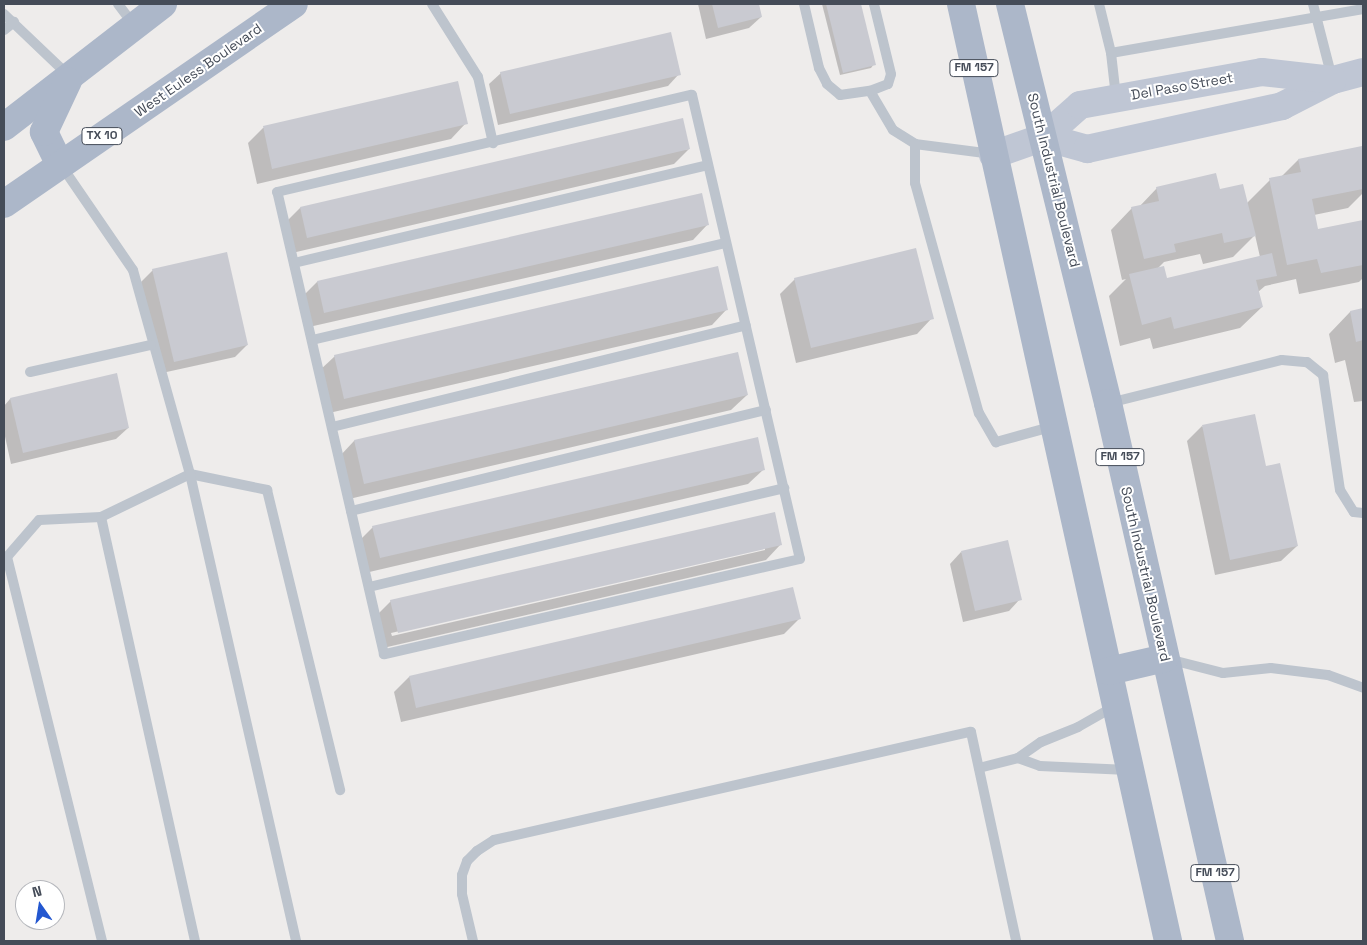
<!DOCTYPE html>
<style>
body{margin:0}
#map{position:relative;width:1367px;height:945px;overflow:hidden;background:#eeeceb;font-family:"Space Grotesk",sans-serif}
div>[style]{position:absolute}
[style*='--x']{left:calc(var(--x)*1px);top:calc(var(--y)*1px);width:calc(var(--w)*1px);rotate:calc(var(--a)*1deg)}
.shadow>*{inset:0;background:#0003}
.building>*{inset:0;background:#c9cad1}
.lane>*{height:10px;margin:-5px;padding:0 5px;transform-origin:5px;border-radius:5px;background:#bdc4cd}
.secondary>*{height:28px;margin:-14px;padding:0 14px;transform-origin:14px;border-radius:14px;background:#bfc6d4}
.primary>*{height:28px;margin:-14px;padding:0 14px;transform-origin:14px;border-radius:14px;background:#acb7c9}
span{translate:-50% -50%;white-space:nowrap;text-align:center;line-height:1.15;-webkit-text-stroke:4px #fff;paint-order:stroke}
.shield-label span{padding:1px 4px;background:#fff;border:1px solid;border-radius:4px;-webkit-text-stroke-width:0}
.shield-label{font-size:12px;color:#454c58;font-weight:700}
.street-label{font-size:14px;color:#454c58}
.frame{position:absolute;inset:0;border:5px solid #454c58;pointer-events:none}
.north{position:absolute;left:15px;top:880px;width:50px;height:50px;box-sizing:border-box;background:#fff;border:1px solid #b5b7bc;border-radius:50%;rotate:347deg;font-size:14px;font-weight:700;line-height:20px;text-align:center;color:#454c58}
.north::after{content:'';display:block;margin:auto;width:18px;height:22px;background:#2357d0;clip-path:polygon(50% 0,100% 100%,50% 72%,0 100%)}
</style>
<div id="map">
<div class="shadow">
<i style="clip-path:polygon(698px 4px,758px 4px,761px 17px,749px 28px,706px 39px)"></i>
<i style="clip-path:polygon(822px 4px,860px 4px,874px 64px,871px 68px,840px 75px)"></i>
<i style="clip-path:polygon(501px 73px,679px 74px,668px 86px,498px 125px,489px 84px)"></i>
<i style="clip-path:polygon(457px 83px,466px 123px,451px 139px,257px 184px,248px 143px,263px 128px)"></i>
<i style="clip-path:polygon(evenodd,1361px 147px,1363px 193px,1348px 208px,1314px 215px,1317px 230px,1363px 221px,1363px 278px,1359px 282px,1299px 294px,1296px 279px,1265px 286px,1258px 292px,1262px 307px,1240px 328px,1153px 349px,1150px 338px,1120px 346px,1109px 296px,1126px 279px,1122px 280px,1111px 230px,1132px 208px,1139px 207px,1157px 188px,1219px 191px,1247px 203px,1270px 180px,1281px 177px,1298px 160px,1361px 147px,1255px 235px,1260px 257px,1166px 280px,1157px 269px,1164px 262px,1200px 254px,1203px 264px,1233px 257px,1255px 235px)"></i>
<i style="clip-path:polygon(689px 149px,674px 164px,292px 253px,285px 223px,300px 208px)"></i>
<i style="clip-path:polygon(708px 224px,693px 240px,309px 327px,302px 297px,317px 282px)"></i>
<i style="clip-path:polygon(153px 270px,247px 345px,235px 357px,162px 373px,141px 282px)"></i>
<i style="clip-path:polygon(795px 279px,932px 318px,917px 334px,796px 363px,780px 294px)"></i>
<i style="clip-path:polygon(727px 309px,712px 325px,329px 413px,319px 371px,335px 356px)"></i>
<i style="clip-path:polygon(1363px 309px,1363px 401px,1354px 402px,1345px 360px,1335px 363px,1329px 334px,1350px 312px)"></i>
<i style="clip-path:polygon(737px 353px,747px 395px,731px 410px,349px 499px,339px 457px,354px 441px)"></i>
<i style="clip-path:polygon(10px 399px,128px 428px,116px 439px,11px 464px,4px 432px,4px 406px)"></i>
<i style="clip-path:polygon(1202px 426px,1297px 546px,1281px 561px,1215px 575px,1187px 441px)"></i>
<i style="clip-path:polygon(764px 469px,748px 484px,365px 573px,358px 542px,373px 527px)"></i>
<i style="clip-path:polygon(evenodd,781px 544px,766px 560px,383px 648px,375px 617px,391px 601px,781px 544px,765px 547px,765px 550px,392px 636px,391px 633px,765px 547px)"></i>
<i style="clip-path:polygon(961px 552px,1020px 599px,1009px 611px,963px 622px,950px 564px)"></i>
<i style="clip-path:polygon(799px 619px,784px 634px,401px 722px,394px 692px,409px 677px)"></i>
</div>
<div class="building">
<i style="clip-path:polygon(712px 4px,759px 4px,762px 17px,718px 28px)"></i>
<i style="clip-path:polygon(826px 4px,861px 4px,876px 65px,843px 73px)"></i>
<i style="clip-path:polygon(671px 32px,681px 75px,510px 114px,500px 72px)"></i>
<i style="clip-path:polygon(458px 81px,468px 124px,272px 169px,263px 126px)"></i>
<i style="clip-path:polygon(683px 118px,690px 149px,307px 238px,300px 207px)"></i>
<i style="clip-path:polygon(1362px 146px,1363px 189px,1312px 199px,1318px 229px,1363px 220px,1363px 265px,1321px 273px,1317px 259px,1287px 265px,1269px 178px,1301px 172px,1298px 159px)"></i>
<i style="clip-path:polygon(1216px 173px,1220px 189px,1243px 184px,1256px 236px,1224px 243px,1222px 233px,1174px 244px,1176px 252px,1144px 259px,1131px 207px,1159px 201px,1156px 187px)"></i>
<i style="clip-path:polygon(702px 193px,709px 225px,324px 313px,317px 281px)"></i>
<i style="clip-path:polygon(916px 248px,934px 319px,811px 348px,794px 278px)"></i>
<i style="clip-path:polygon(227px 252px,248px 345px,174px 362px,152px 269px)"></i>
<i style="clip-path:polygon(1272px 253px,1277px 276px,1256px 280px,1263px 307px,1174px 329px,1171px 317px,1142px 325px,1129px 274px,1164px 266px,1167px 278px)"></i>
<i style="clip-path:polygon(718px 266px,728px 310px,344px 399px,334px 355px)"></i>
<i style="clip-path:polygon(1363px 308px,1363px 340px,1356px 342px,1350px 311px)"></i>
<i style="clip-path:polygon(738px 352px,748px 395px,364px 484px,354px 440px)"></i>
<i style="clip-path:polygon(117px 373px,129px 428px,23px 453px,10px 398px)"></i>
<i style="clip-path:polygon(1255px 414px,1266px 466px,1280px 463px,1298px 546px,1230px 560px,1202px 425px)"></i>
<i style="clip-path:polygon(758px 437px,765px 470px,380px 558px,372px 526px)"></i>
<i style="clip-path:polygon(775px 512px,782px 545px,398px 633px,390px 600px)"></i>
<i style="clip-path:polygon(1008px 540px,1022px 600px,975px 611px,961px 551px)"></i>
<i style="clip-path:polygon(793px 587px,801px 619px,416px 708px,409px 676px)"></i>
</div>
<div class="lane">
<i style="--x:118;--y:4;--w:26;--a:53"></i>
<i style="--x:432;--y:4;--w:86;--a:57.8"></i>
<i style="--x:478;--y:77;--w:68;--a:77.2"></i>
<i style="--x:804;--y:4;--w:66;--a:76.8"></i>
<i style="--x:819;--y:68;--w:18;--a:63"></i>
<i style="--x:827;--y:84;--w:17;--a:40"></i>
<i style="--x:840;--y:95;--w:30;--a:-8"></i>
<i style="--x:870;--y:91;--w:45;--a:59.5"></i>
<i style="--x:893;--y:130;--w:26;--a:32"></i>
<i style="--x:915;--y:144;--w:78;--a:7.4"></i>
<i style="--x:1099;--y:4;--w:50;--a:76.2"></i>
<i style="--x:1111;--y:53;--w:256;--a:-9.9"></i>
<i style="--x:1313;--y:4;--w:76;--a:75.6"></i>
<i style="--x:4;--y:14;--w:90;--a:43.6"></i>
<i style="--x:4;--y:30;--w:13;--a:-39"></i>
<i style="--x:1111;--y:53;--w:44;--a:83.5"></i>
<i style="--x:870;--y:91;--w:19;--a:-21"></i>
<i style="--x:888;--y:84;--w:10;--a:-73"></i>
<i style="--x:891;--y:74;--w:72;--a:-103.7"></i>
<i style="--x:692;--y:95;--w:476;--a:76.9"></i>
<i style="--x:800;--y:559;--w:427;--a:167.1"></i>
<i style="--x:384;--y:654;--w:474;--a:-103"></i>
<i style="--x:277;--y:192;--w:426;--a:-13.2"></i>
<i style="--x:915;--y:144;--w:39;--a:90"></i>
<i style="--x:915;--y:183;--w:239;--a:74.5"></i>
<i style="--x:979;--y:413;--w:34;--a:60"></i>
<i style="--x:996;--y:442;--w:60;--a:-15.4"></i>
<i style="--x:61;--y:165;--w:127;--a:55.6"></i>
<i style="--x:133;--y:270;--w:212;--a:74.4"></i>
<i style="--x:190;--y:474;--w:79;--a:11.7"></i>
<i style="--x:267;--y:490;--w:309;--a:76.3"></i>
<i style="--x:294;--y:263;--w:425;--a:-13.3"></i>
<i style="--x:312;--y:340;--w:425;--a:-13.2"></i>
<i style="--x:30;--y:372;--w:124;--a:-12.6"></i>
<i style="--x:1109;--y:403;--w:178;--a:-14"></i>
<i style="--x:1282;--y:360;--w:25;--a:5"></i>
<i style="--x:1307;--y:362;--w:21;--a:39"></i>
<i style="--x:1323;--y:375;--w:116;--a:81.6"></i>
<i style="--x:1340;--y:490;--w:26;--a:58"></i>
<i style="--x:1354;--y:512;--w:9;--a:6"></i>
<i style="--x:332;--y:427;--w:426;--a:-13.8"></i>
<i style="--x:351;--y:511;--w:427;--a:-13.7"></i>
<i style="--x:101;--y:517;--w:62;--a:177.2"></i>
<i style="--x:39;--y:520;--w:49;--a:130.9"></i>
<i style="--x:7;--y:557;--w:396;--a:76.1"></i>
<i style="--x:369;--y:587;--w:427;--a:-13.4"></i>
<i style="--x:1168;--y:659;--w:57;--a:14.3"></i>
<i style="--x:1223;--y:673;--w:48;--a:-5.9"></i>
<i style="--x:1271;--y:668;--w:57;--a:7"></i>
<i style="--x:1328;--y:675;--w:37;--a:20"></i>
<i style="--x:1018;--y:758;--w:23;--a:20"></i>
<i style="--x:1040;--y:766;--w:88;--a:2.6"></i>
<i style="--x:979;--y:768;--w:40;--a:-14.4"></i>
<i style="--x:1018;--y:758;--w:28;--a:-35"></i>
<i style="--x:1041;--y:742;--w:40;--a:-22"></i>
<i style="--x:1078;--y:727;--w:43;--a:-29.6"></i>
<i style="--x:195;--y:941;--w:434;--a:-102.5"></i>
<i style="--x:101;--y:517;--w:99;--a:-25.8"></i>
<i style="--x:190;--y:474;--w:479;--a:77.2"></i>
<i style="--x:473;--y:941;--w:48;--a:-103.2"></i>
<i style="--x:462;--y:894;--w:19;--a:-90"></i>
<i style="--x:462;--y:875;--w:15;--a:-70"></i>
<i style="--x:467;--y:861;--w:14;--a:-45"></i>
<i style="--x:477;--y:851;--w:20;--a:-33"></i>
<i style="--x:494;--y:840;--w:489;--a:-12.8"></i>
<i style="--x:971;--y:732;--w:214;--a:77.8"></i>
</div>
<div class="secondary">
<i style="--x:1044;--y:137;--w:45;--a:15.6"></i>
<i style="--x:1087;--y:149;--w:200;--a:-12.4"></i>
<i style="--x:1282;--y:106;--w:57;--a:-27"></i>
<i style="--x:1333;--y:80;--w:31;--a:-15"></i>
<i style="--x:993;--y:155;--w:54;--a:-19.4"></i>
<i style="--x:1044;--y:137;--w:48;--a:-41.6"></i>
<i style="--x:1080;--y:105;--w:185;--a:-10.3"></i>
<i style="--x:1262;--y:72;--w:71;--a:6.4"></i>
</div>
<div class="primary">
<i style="--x:961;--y:4;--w:960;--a:77.54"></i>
<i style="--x:1010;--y:4;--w:411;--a:76.2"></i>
<i style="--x:1108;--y:403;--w:552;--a:77.22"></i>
<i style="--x:4;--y:127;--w:201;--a:-37.7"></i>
<i style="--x:60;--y:165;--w:37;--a:-116"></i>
<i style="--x:44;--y:132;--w:56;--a:-64.8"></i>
<i style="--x:4;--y:204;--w:352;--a:-34.6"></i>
<i style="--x:1109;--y:671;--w:57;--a:-13.1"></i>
</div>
<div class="shield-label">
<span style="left:974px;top:68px">FM 157</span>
<span style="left:102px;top:136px">TX 10</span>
<span style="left:1120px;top:457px">FM 157</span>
<span style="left:1215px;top:873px">FM 157</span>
</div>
<div class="street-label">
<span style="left:198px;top:70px;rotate:-35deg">West Euless Boulevard</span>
<span style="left:1182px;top:86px;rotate:-10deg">Del Paso Street</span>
<span style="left:1054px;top:180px;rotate:76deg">South Industrial Boulevard</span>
<span style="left:1146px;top:574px;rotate:77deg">South Industrial Boulevard</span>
</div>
<div class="frame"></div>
<div class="north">N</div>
</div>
